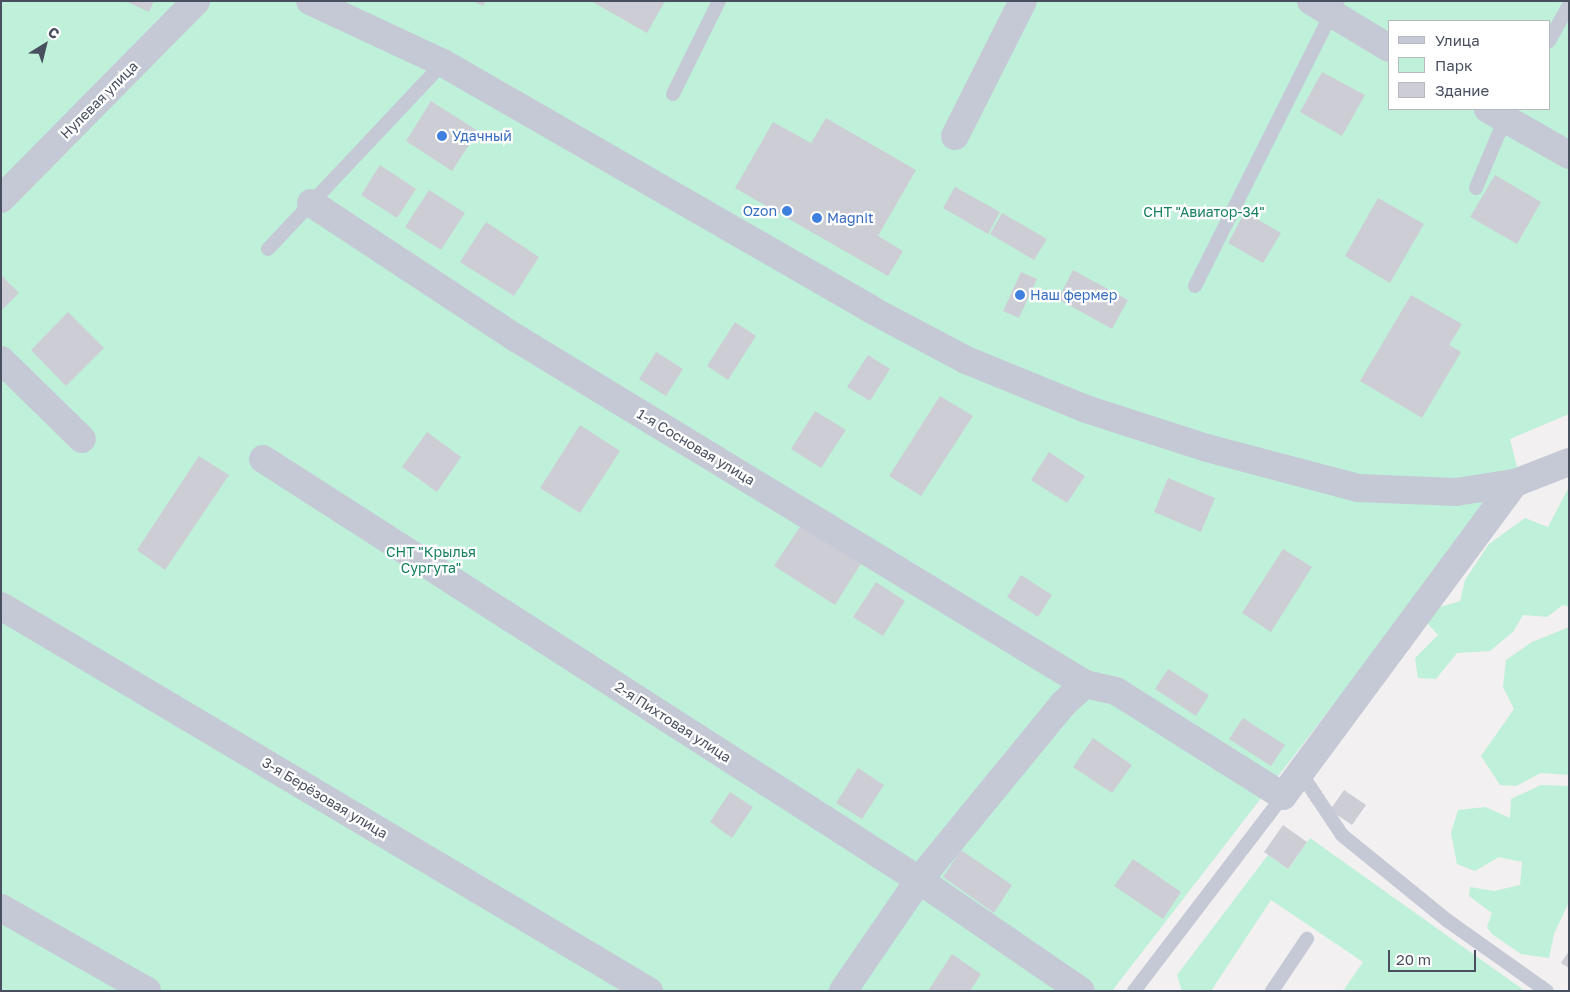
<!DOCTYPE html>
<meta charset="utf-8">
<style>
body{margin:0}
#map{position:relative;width:1570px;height:992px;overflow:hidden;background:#f2f0f0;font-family:"Golos Text",sans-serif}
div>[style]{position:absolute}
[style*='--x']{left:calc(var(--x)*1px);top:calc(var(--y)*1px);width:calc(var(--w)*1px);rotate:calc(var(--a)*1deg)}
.green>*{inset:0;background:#bff0da}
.building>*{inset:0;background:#cdced5}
.lane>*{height:14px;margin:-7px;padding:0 7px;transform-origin:7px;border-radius:7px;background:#c4c9d5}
.street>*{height:28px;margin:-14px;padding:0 14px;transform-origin:14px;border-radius:14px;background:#c4c9d5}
.dots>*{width:14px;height:14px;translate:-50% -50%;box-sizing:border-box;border:2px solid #fff;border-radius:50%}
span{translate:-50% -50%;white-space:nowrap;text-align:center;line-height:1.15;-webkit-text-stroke:4.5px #fff;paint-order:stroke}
.street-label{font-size:14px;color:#484f5e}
.shop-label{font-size:14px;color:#366cbe}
.left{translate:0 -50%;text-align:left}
.right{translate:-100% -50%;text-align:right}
.park-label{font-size:14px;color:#17815f}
.frame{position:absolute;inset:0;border:2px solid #484f5e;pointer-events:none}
.legend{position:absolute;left:1388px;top:20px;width:162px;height:90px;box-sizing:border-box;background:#fff;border:1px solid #b6b9bf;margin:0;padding:6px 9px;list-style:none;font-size:15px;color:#484f5e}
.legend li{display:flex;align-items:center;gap:10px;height:25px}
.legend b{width:25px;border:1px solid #b6b9bf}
.north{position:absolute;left:20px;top:20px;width:50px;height:50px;-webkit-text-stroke:4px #fff;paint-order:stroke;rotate:36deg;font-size:14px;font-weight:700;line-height:20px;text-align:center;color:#484f5e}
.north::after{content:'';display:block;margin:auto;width:18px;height:22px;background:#484f5e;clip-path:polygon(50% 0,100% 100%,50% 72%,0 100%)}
.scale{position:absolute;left:1388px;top:950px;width:88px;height:22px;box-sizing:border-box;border:2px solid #484f5e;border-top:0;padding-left:6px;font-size:15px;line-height:18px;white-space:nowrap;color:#484f5e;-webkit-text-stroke:4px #fff;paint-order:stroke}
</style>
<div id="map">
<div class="green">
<i style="clip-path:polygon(evenodd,1px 1px,1569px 1px,1569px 414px,1510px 439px,1517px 467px,1112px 991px,1px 991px,1px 1px,1389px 21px,1549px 21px,1549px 109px,1389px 109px,1389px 21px)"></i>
<i style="clip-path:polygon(1569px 487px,1569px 607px,1563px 605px,1547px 617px,1523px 615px,1513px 632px,1490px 651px,1457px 653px,1436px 679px,1418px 678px,1415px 658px,1438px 635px,1427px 623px,1437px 608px,1460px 601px,1465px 580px,1489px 544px,1525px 518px,1548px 527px)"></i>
<i style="clip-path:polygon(1569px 627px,1569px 775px,1541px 773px,1516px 786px,1500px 785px,1481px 756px,1514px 709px,1503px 687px,1506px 660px,1532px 642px)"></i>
<i style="clip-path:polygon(1541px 785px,1569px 786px,1569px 902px,1554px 934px,1549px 958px,1521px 954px,1492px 934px,1487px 927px,1492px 913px,1469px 896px,1470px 887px,1494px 891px,1520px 885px,1522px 862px,1499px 857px,1475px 871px,1457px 864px,1451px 833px,1458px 810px,1485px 807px,1510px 818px,1511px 799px)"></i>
<i style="clip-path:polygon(1310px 838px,1525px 991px,1343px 991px,1363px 962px,1271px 900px,1211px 991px,1182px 991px,1177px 975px,1268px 855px,1288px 869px)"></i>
</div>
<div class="building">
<i style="clip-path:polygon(125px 1px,154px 1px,149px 12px)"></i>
<i style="clip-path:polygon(473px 1px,486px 1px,483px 6px)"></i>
<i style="clip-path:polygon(591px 1px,665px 1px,647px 33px)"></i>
<i style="clip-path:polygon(1322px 72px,1365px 95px,1342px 136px,1300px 112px)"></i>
<i style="clip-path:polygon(431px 101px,478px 131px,452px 171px,406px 141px)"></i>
<i style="clip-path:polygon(826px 118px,916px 170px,878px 236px,903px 251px,888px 276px,735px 188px,773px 122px,811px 143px)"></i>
<i style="clip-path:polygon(380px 165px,416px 189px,397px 218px,361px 195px)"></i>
<i style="clip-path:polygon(1495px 175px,1541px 202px,1517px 244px,1470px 217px)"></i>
<i style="clip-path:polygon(955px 187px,1000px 212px,988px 234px,943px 208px)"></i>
<i style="clip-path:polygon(429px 190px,465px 213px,441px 250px,405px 227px)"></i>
<i style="clip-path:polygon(1378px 198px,1424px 224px,1390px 283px,1345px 256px)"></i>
<i style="clip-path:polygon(1245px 212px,1281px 233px,1263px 263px,1228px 243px)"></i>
<i style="clip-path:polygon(1002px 213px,1047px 239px,1034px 260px,990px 234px)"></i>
<i style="clip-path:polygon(486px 222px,539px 257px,514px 296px,460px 262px)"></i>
<i style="clip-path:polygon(1073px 270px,1128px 300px,1112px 329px,1058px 299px)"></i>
<i style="clip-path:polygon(1021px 272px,1037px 279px,1019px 318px,1003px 311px)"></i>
<i style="clip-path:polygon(1px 275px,19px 293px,1px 311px)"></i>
<i style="clip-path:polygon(1411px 295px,1462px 324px,1449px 345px,1461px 352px,1422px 418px,1360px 381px)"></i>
<i style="clip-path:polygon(68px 312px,104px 348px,66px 386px,31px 350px)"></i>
<i style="clip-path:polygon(735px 322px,756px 336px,728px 380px,707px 366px)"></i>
<i style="clip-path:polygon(656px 352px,683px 369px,666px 396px,639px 379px)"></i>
<i style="clip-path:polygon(868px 355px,890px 369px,870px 401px,847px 387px)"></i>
<i style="clip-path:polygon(940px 396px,973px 416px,921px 496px,889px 476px)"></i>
<i style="clip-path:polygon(815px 411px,846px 430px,821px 468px,791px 449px)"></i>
<i style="clip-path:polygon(580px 425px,620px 451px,580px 513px,540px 488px)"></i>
<i style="clip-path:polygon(427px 432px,461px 457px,437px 492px,402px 467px)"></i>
<i style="clip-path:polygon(1049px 452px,1085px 476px,1067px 503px,1031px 480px)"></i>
<i style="clip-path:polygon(199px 456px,229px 475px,165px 570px,137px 550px)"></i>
<i style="clip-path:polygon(1168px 478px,1215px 498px,1201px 532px,1154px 512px)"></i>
<i style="clip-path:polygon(802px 524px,862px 562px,835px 605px,774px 566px)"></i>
<i style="clip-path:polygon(1283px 549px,1312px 567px,1271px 632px,1242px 613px)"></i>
<i style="clip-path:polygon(1021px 575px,1052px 595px,1038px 617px,1007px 597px)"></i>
<i style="clip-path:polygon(876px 582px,905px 601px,883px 636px,853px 617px)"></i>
<i style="clip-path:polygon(1168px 669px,1209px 695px,1196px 716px,1155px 689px)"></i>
<i style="clip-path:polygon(1243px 718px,1285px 745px,1271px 766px,1229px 739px)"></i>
<i style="clip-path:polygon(1093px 738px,1132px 765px,1112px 793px,1073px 767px)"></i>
<i style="clip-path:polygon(858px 768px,884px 785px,862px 819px,836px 803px)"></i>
<i style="clip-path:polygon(1344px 790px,1366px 805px,1352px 825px,1330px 810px)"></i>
<i style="clip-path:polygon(730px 792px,753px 807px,732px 838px,710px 822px)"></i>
<i style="clip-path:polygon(1283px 825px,1307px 842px,1288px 869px,1264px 852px)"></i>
<i style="clip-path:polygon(961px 850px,1012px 885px,994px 913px,943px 877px)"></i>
<i style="clip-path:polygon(1133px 859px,1181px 892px,1163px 919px,1114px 886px)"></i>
<i style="clip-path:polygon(1569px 951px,1569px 968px,1561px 963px)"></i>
<i style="clip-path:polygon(952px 954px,981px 974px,970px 991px,928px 991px)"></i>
</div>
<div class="lane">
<i style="--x:1549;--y:41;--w:41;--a:-60.9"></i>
<i style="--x:673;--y:94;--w:104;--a:-63.7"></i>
<i style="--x:1476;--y:188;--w:78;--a:-67.4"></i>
<i style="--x:268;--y:249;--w:255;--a:-46.7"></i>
<i style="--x:1195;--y:286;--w:319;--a:-63.4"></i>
<i style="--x:1302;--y:775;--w:72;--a:56.3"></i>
<i style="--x:1342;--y:835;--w:136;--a:39.1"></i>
<i style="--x:1448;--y:921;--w:121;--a:35.3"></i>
<i style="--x:1134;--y:991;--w:245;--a:-52.6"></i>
<i style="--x:1272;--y:991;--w:63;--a:-56.1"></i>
</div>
<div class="street">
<i style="--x:310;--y:1;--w:147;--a:25"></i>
<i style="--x:443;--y:63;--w:493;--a:29.9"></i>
<i style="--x:870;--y:309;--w:109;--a:28"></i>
<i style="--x:966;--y:360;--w:130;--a:22.2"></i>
<i style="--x:1086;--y:409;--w:127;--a:17.9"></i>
<i style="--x:1207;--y:448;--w:156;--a:14.8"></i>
<i style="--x:1358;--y:488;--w:98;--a:2.3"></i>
<i style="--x:1456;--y:492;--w:60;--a:-8.7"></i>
<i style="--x:1515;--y:483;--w:58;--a:-21.3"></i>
<i style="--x:1311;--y:1;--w:91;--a:31.1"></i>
<i style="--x:1488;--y:109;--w:93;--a:29.6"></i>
<i style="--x:955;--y:136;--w:151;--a:-63.3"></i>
<i style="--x:1;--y:199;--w:278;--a:-45.4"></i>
<i style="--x:311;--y:203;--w:245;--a:33.4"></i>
<i style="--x:516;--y:338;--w:666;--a:31.3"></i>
<i style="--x:1;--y:360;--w:113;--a:44.3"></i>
<i style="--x:263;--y:459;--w:779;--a:32.69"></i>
<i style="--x:919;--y:880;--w:196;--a:34.4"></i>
<i style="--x:1;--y:606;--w:754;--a:30.72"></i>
<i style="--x:1;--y:908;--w:168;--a:29.6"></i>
<i style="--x:843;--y:991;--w:135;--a:-55.6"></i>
<i style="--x:919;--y:880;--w:227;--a:-50.7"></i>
<i style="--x:1063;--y:704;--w:30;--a:-42"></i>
<i style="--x:1085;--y:684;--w:32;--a:13"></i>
<i style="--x:1116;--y:691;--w:197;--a:32.2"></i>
<i style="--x:1283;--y:796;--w:390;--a:-53.5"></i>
</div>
<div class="dots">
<i style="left:442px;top:136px;background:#3f7fe0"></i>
<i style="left:787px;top:211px;background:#3f7fe0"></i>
<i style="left:817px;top:218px;background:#3f7fe0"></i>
<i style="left:1020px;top:295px;background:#3f7fe0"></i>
</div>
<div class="street-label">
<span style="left:99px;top:100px;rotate:-45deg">Нулевая улица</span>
<span style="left:696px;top:447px;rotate:31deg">1-я Сосновая улица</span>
<span style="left:673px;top:722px;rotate:33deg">2-я Пихтовая улица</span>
<span style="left:325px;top:798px;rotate:31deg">3-я Берёзовая улица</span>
</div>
<div class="shop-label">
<span class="left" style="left:452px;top:136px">Удачный</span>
<span class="right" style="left:777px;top:211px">Ozon</span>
<span class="left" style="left:827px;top:218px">Magnit</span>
<span class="left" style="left:1030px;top:295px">Наш фермер</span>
</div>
<div class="park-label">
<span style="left:1204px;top:212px">СНТ "Авиатор-34"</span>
<span style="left:431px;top:560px">CНТ "Крылья<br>Сургута"</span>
</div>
<div class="frame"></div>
<ul class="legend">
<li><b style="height:6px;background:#c4c9d5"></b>Улица</li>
<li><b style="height:14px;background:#bff0da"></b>Парк</li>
<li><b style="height:14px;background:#cdced5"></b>Здание</li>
</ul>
<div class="north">С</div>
<div class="scale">20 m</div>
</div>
